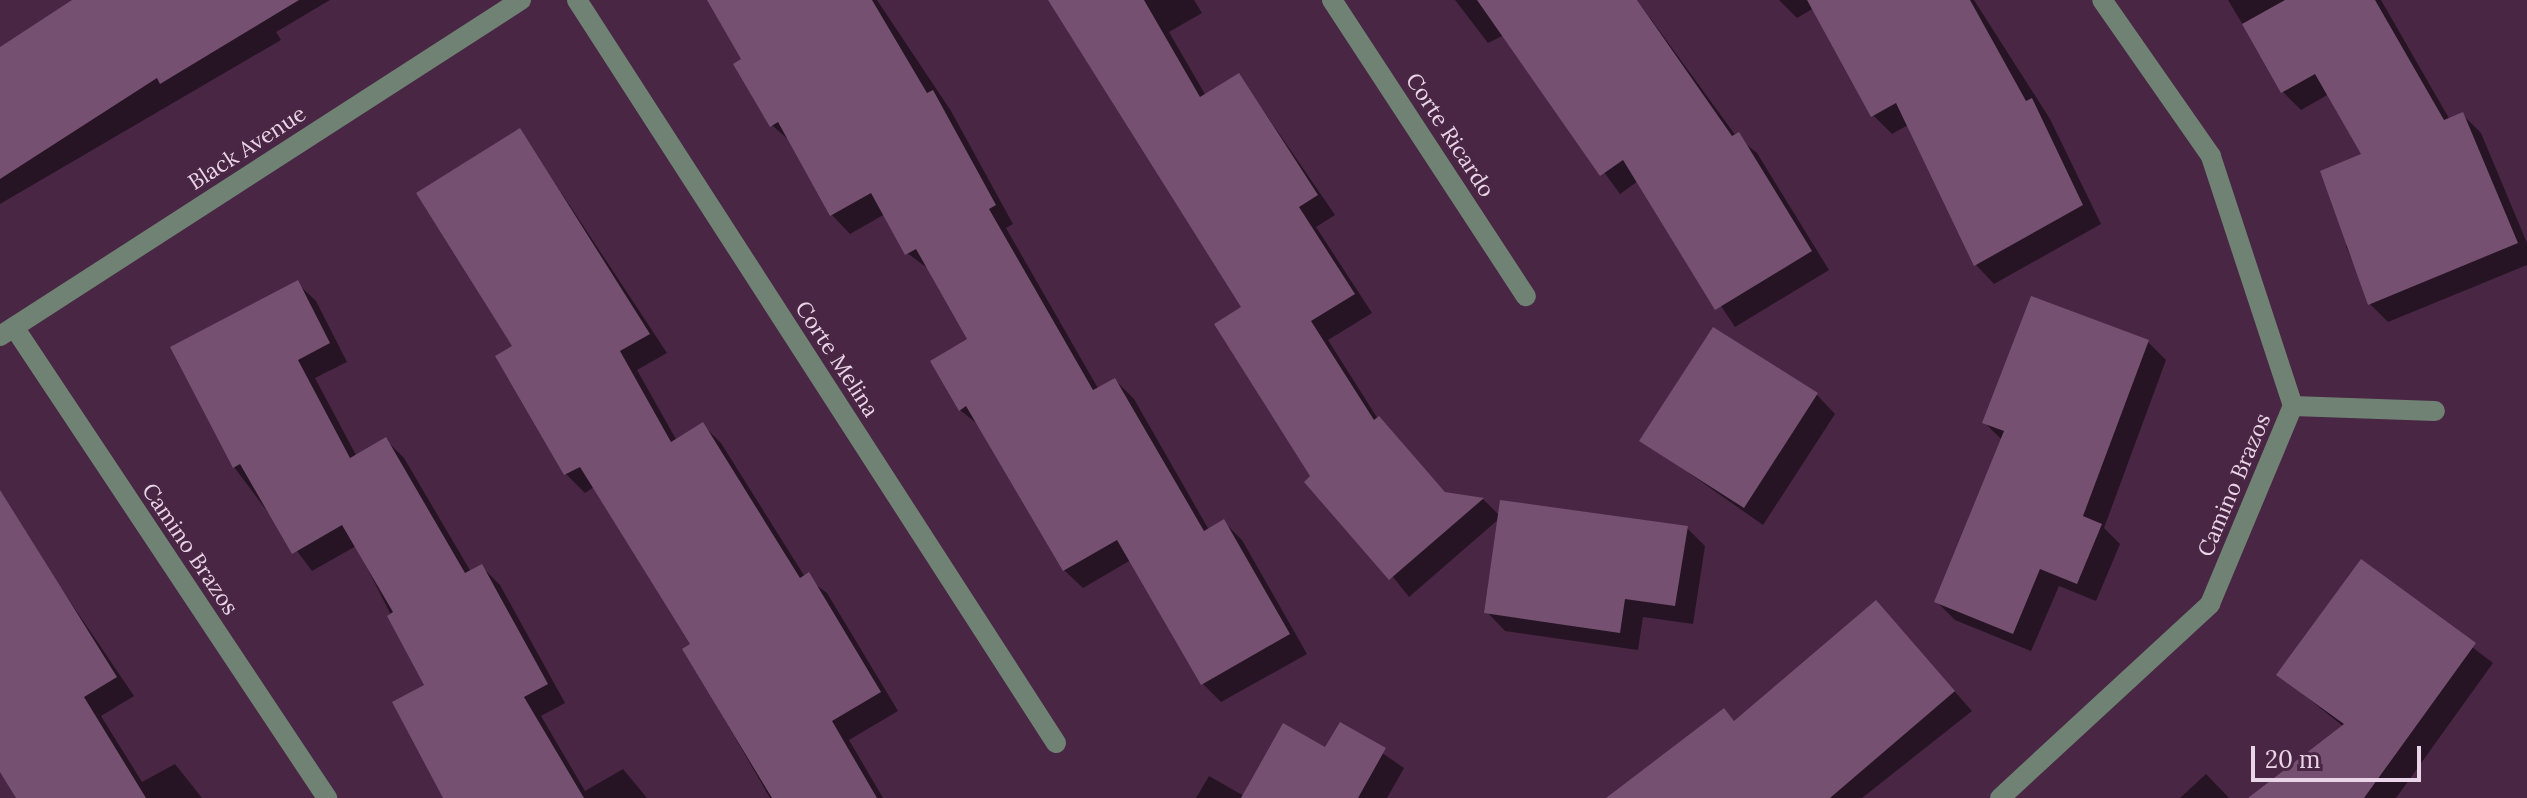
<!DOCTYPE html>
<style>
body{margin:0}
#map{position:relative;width:2527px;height:798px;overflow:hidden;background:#482644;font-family:Lora,serif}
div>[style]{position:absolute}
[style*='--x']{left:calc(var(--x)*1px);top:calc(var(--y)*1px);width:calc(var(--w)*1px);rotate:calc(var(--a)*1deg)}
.shadow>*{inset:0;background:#0007}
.building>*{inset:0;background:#755071}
.minor>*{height:20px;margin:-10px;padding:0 10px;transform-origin:10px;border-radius:10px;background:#6f8273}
span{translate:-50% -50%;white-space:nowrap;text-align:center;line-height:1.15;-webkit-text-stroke:8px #482644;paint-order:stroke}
.street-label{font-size:22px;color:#ead4e7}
.scale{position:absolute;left:2251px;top:746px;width:170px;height:36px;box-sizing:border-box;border:4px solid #ead4e7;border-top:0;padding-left:10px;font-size:24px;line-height:28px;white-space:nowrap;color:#ead4e7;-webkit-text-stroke:6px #482644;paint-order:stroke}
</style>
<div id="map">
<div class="shadow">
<i style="clip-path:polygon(75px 0,330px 0,276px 32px,281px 40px,0 204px,0 49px)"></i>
<i style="clip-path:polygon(718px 0,877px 0,951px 111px,1013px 224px,1006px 228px,1099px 390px,1115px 380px,1134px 399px,1209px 530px,1224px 522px,1242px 540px,1307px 654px,1221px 702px,1203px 684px,1131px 560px,1083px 588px,1064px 570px,981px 427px,960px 410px,970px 340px,930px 270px,907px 253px,885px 214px,850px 234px,832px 215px,792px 143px,772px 125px)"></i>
<i style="clip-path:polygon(1051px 0,1194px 0,1202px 13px,1169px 32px,1206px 96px,1239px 75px,1335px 215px,1316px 227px,1372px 313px,1328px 340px,1378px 419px,1447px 494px,1483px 499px,1500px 516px,1687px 528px,1705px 546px,1693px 624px,1643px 617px,1638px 650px,1505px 631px,1487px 612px,1500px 518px,1409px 597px,1313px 476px,1244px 308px)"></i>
<i style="clip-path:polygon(1455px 0,1637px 0,1736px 136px,1757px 153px,1829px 270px,1735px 327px,1638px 181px,1620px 194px,1504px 35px,1488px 43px)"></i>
<i style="clip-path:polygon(1779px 0,1974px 0,2050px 119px,2101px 224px,1994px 284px,1976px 265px,1908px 125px,1892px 134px,1873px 115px,1814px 8px,1797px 18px)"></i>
<i style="clip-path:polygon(2228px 0,2381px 0,2450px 120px,2463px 115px,2481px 133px,2527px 243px,2527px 265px,2388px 322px,2370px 304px,2346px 246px,2364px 155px,2329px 94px,2301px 110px,2283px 92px)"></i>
<i style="clip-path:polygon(520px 130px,667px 353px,637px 370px,677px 441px,703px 425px,721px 443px,805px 577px,827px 593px,898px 711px,849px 740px,883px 798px,770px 798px,684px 649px,693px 644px,594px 487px,585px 493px,566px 474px,498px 357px,515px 347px)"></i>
<i style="clip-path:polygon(297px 283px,316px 301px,347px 362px,315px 378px,357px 457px,386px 440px,404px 458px,471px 572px,481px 566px,500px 585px,565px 703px,541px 716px,585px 791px,623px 769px,647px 798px,452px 798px,427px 686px,356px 546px,312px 571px,234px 467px)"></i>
<i style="clip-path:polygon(2148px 342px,2166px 360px,2104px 528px,2120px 544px,2096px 601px,2059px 586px,2031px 651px,1955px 620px,1936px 601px,2002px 440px,1985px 423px)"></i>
<i style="clip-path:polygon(1817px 395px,1835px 414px,1763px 525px,1642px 440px)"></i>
<i style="clip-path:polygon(25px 535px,134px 696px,101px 716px,142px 782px,175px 764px,202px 798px,19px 798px,0 764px,0 550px)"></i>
<i style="clip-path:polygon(2361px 562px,2493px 663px,2396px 798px,2251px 798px,2344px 727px,2279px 675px)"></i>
<i style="clip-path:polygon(1876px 602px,1972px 711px,1862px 798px,1614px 798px,1724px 710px,1735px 722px)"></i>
<i style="clip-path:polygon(1341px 725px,1404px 768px,1387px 798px,1196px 798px,1209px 776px,1244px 796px,1326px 750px)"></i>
<i style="clip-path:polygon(2206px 774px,2229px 798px,2180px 798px)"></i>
</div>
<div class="building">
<i style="clip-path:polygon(72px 0,299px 0,160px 84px,157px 78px,0 179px,0 47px)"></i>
<i style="clip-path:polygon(707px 0,872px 0,927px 93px,933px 90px,996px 205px,989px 209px,1093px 390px,1115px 378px,1204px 531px,1224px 519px,1290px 634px,1201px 685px,1117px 540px,1063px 571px,966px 406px,959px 411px,930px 361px,967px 339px,916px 249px,905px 255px,871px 193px,830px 216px,778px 122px,770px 127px,733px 64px,741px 59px)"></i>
<i style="clip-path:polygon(1048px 0,1144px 0,1200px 97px,1239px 73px,1318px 195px,1299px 207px,1355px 294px,1311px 321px,1374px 420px,1379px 416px,1445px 492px,1484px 498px,1389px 580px,1304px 482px,1310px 476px,1214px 324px,1241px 307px)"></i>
<i style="clip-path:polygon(1477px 0,1637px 0,1732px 136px,1739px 132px,1812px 251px,1715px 310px,1623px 160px,1600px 176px)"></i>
<i style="clip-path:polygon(1807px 0,1970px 0,2026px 101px,2032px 98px,2083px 205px,1974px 266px,1896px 103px,1871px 117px)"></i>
<i style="clip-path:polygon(2285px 0,2375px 0,2444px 120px,2463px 112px,2518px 243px,2368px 305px,2320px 171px,2361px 154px,2315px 74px,2281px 93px,2242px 24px)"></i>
<i style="clip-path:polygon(520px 128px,650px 334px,620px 351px,671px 442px,703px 422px,800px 578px,809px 572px,881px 692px,832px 721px,877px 798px,772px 798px,682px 649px,690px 644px,580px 467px,564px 475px,495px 356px,512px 346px,416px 193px)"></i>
<i style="clip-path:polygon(298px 280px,330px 343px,298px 360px,350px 458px,386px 437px,465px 573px,482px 564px,548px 684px,524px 697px,584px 798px,443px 798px,392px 702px,424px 685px,387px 616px,393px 612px,342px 525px,292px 554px,240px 464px,233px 468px,170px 347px)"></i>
<i style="clip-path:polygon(2031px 296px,2149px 340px,2083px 516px,2102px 524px,2077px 584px,2040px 569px,2013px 634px,1934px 602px,2004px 431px,1982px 423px)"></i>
<i style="clip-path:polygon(1713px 327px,1818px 393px,1744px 508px,1639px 441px)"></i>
<i style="clip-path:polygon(0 490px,117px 677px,84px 697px,146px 798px,16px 798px,0 772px)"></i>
<i style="clip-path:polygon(1500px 500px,1688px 526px,1675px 606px,1625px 599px,1620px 633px,1484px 613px)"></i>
<i style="clip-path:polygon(2361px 559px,2476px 643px,2364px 798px,2248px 798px,2344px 724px,2276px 675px)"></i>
<i style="clip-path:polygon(1876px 600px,1955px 691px,1830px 798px,1606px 798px,1724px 708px,1734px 721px)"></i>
<i style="clip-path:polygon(1340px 722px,1386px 748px,1358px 798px,1241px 798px,1283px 723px,1325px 747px)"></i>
</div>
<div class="minor">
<i style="--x:577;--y:0;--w:884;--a:57.19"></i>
<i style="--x:1332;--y:0;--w:354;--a:56.8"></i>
<i style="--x:14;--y:327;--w:566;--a:56.39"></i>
<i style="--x:0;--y:336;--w:620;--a:-32.82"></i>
<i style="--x:2293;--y:406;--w:142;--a:2"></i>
<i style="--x:2000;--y:798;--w:286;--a:-42.7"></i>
<i style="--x:2210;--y:604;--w:215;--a:-67.3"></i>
<i style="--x:2293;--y:406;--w:263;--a:-108.2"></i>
<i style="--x:2211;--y:156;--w:190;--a:-124.9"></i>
</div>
<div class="street-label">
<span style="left:1450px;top:135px;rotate:57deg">Corte Ricardo</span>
<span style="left:247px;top:148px;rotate:-33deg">Black Avenue</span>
<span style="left:837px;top:359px;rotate:57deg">Corte Melina</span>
<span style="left:2234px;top:485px;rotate:-67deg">Camino Brazos</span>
<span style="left:190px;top:549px;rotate:56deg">Camino Brazos</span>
</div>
<div class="scale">20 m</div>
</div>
